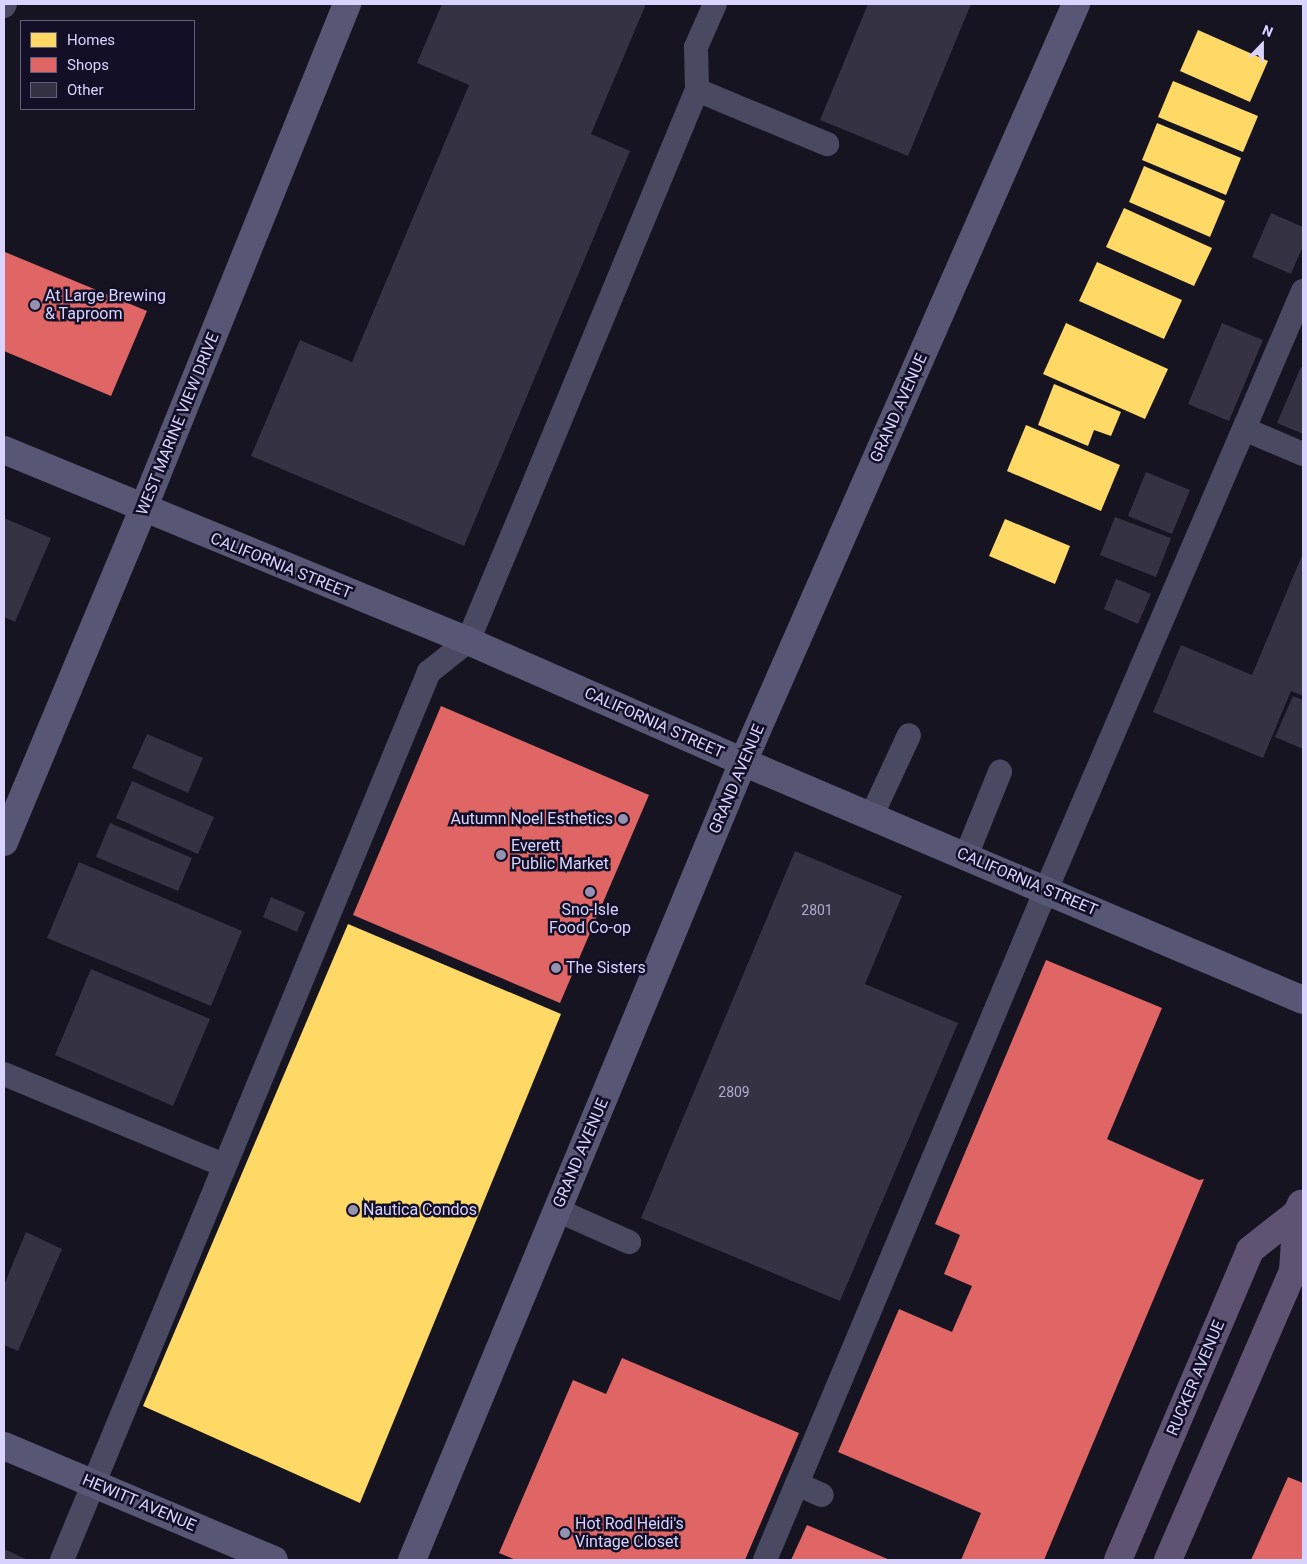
<!DOCTYPE html>
<style>
body{margin:0}
#map{position:relative;width:1307px;height:1564px;overflow:hidden;background:#161421;font-family:Roboto,sans-serif}
div>[style]{position:absolute}
[style*='--x']{left:calc(var(--x)*1px);top:calc(var(--y)*1px);width:calc(var(--w)*1px);rotate:calc(var(--a)*1deg)}
.homes>*{inset:0;background:#ffd966}
.shops>*{inset:0;background:#e06666}
.building>*{inset:0;background:#343243}
.lane>*{height:24px;margin:-12px;padding:0 12px;transform-origin:12px;border-radius:12px;background:#4a4962}
.secondary>*{height:28px;margin:-14px;padding:0 14px;transform-origin:14px;border-radius:14px;background:#575674}
.primary>*{height:28px;margin:-14px;padding:0 14px;transform-origin:14px;border-radius:14px;background:#5e5373}
.dots>*{width:14px;height:14px;translate:-50% -50%;box-sizing:border-box;border:2px solid #130f26;border-radius:50%}
span{translate:-50% -50%;white-space:nowrap;text-align:center;line-height:1.15;-webkit-text-stroke:5px #130f26;paint-order:stroke}
.number-label{font-size:14px;color:#b0acd0}
.number-label span{-webkit-text-stroke-width:0}
.poi-label{font-size:16px;color:#d9d4ff}
.left{translate:0 -50%;text-align:left}
.right{translate:-100% -50%;text-align:right}
.street-label{font-size:16px;color:#d9d4ff}
.frame{position:absolute;inset:0;border:5px solid #d9d4ff;pointer-events:none}
.legend{position:absolute;left:20px;top:20px;width:175px;height:90px;box-sizing:border-box;background:#130f26;border:1px solid #625e7d;margin:0;padding:6px 9px;list-style:none;font-size:15px;color:#d9d4ff}
.legend li{display:flex;align-items:center;gap:10px;height:25px}
.legend b{width:25px;border:1px solid #625e7d}
.north{position:absolute;left:1237px;top:20px;width:50px;height:50px;-webkit-text-stroke:4px #130f26;paint-order:stroke;rotate:22deg;font-size:14px;font-weight:700;line-height:20px;text-align:center;color:#d9d4ff}
.north::after{content:'';display:block;margin:auto;width:18px;height:22px;background:#d9d4ff;clip-path:polygon(50% 0,100% 100%,50% 72%,0 100%)}
</style>
<div id="map">
<div class="homes">
<i style="clip-path:polygon(1198px 30px,1268px 61px,1250px 102px,1180px 71px)"></i>
<i style="clip-path:polygon(1173px 81px,1258px 116px,1243px 152px,1158px 117px)"></i>
<i style="clip-path:polygon(1157px 123px,1241px 158px,1226px 195px,1142px 160px)"></i>
<i style="clip-path:polygon(1144px 166px,1225px 201px,1210px 237px,1129px 202px)"></i>
<i style="clip-path:polygon(1124px 208px,1212px 248px,1194px 286px,1106px 247px)"></i>
<i style="clip-path:polygon(1097px 262px,1182px 300px,1164px 339px,1079px 301px)"></i>
<i style="clip-path:polygon(1066px 323px,1168px 369px,1145px 419px,1043px 374px)"></i>
<i style="clip-path:polygon(1054px 384px,1121px 412px,1111px 436px,1094px 430px,1088px 446px,1038px 425px)"></i>
<i style="clip-path:polygon(1026px 425px,1120px 465px,1101px 511px,1007px 471px)"></i>
<i style="clip-path:polygon(1005px 519px,1070px 546px,1055px 584px,989px 556px)"></i>
<i style="clip-path:polygon(348px 924px,561px 1014px,360px 1503px,143px 1406px)"></i>
</div>
<div class="shops">
<i style="clip-path:polygon(5px 252px,147px 311px,111px 396px,4px 351px)"></i>
<i style="clip-path:polygon(441px 706px,649px 795px,560px 1003px,353px 915px)"></i>
<i style="clip-path:polygon(1046px 960px,1162px 1008px,1107px 1139px,1199px 1180px,1204px 1179px,1044px 1560px,961px 1560px,981px 1513px,838px 1452px,899px 1309px,952px 1332px,972px 1286px,944px 1274px,960px 1235px,935px 1224px)"></i>
<i style="clip-path:polygon(622px 1358px,799px 1433px,745px 1560px,516px 1560px,499px 1553px,573px 1380px,606px 1394px)"></i>
<i style="clip-path:polygon(1288px 1477px,1303px 1483px,1303px 1560px,1251px 1560px)"></i>
<i style="clip-path:polygon(807px 1525px,890px 1560px,791px 1560px)"></i>
</div>
<div class="building">
<i style="clip-path:polygon(442px 4px,646px 4px,591px 134px,630px 151px,464px 546px,251px 456px,300px 340px,352px 362px,469px 85px,417px 63px)"></i>
<i style="clip-path:polygon(868px 4px,971px 4px,908px 156px,820px 120px)"></i>
<i style="clip-path:polygon(1271px 213px,1303px 227px,1303px 246px,1291px 274px,1252px 257px)"></i>
<i style="clip-path:polygon(1222px 323px,1263px 340px,1229px 421px,1188px 404px)"></i>
<i style="clip-path:polygon(1301px 367px,1303px 369px,1303px 434px,1277px 423px)"></i>
<i style="clip-path:polygon(1146px 472px,1190px 490px,1172px 534px,1128px 516px)"></i>
<i style="clip-path:polygon(1115px 517px,1171px 538px,1156px 577px,1100px 555px)"></i>
<i style="clip-path:polygon(4px 518px,51px 538px,15px 622px,4px 617px)"></i>
<i style="clip-path:polygon(1303px 553px,1303px 696px,1291px 691px,1263px 758px,1153px 712px,1181px 645px,1252px 675px)"></i>
<i style="clip-path:polygon(1116px 579px,1151px 594px,1138px 624px,1104px 609px)"></i>
<i style="clip-path:polygon(1293px 696px,1303px 700px,1303px 749px,1275px 737px)"></i>
<i style="clip-path:polygon(147px 734px,203px 758px,188px 793px,132px 768px)"></i>
<i style="clip-path:polygon(132px 781px,214px 817px,198px 854px,116px 818px)"></i>
<i style="clip-path:polygon(110px 823px,192px 858px,178px 891px,96px 857px)"></i>
<i style="clip-path:polygon(795px 851px,902px 896px,865px 984px,958px 1023px,840px 1301px,641px 1218px)"></i>
<i style="clip-path:polygon(79px 862px,242px 931px,211px 1006px,47px 938px)"></i>
<i style="clip-path:polygon(271px 897px,305px 912px,297px 932px,263px 917px)"></i>
<i style="clip-path:polygon(91px 969px,210px 1019px,173px 1106px,55px 1055px)"></i>
<i style="clip-path:polygon(26px 1232px,62px 1249px,18px 1351px,4px 1345px,4px 1285px)"></i>
<i style="clip-path:polygon(4px 1549px,28px 1560px,4px 1560px)"></i>
</div>
<div class="lane">
<i style="--x:4;--y:6;--w:2;--a:-63"></i>
<i style="--x:697;--y:90;--w:141;--a:22.6"></i>
<i style="--x:1244;--y:429;--w:64;--a:23"></i>
<i style="--x:871;--y:817;--w:90;--a:-65.1"></i>
<i style="--x:966;--y:856;--w:91;--a:-68"></i>
<i style="--x:4;--y:1074;--w:238;--a:22.5"></i>
<i style="--x:557;--y:1210;--w:79;--a:24"></i>
<i style="--x:797;--y:1484;--w:27;--a:24"></i>
<i style="--x:62;--y:1560;--w:961;--a:-67.55"></i>
<i style="--x:429;--y:672;--w:50;--a:-38.5"></i>
<i style="--x:468;--y:641;--w:153;--a:-67.3"></i>
<i style="--x:527;--y:500;--w:444;--a:-67.5"></i>
<i style="--x:697;--y:90;--w:43;--a:-91.3"></i>
<i style="--x:696;--y:47;--w:47;--a:-66.2"></i>
<i style="--x:765;--y:1560;--w:727;--a:-67.25"></i>
<i style="--x:1046;--y:890;--w:652;--a:-66.78"></i>
</div>
<div class="secondary">
<i style="--x:4;--y:450;--w:502;--a:22.37"></i>
<i style="--x:468;--y:641;--w:300;--a:23.7"></i>
<i style="--x:743;--y:762;--w:608;--a:23.03"></i>
<i style="--x:4;--y:842;--w:361;--a:-67.3"></i>
<i style="--x:143;--y:509;--w:545;--a:-68"></i>
<i style="--x:4;--y:1446;--w:293;--a:22.9"></i>
<i style="--x:412;--y:1560;--w:864;--a:-67.47"></i>
<i style="--x:743;--y:762;--w:828;--a:-66.28"></i>
</div>
<div class="primary">
<i style="--x:1118;--y:1560;--w:337;--a:-66.9"></i>
<i style="--x:1250;--y:1250;--w:60;--a:-38.2"></i>
<i style="--x:1168;--y:1560;--w:315;--a:-66.6"></i>
<i style="--x:1293;--y:1271;--w:58;--a:-86.1"></i>
<i style="--x:1297;--y:1213;--w:10;--a:-66"></i>
</div>
<div class="dots">
<i style="left:35px;top:305px;background:#9591b1"></i>
<i style="left:623px;top:819px;background:#9591b1"></i>
<i style="left:501px;top:855px;background:#9591b1"></i>
<i style="left:590px;top:892px;background:#9591b1"></i>
<i style="left:556px;top:968px;background:#9591b1"></i>
<i style="left:353px;top:1210px;background:#9591b1"></i>
<i style="left:565px;top:1533px;background:#9591b1"></i>
</div>
<div class="number-label">
<span style="left:817px;top:910px">2801</span>
<span style="left:734px;top:1092px">2809</span>
</div>
<div class="poi-label">
<span class="left" style="left:45px;top:305px">At Large Brewing<br>&amp; Taproom</span>
<span class="right" style="left:613px;top:819px">Autumn Noel Esthetics</span>
<span class="left" style="left:511px;top:855px">Everett<br>Public Market</span>
<span style="left:590px;top:919px">Sno-Isle<br>Food Co-op</span>
<span class="left" style="left:566px;top:968px">The Sisters</span>
<span class="left" style="left:363px;top:1210px">Nautica Condos</span>
<span class="left" style="left:575px;top:1533px">Hot Rod Heidi's<br>Vintage Closet</span>
</div>
<div class="street-label">
<span style="left:899px;top:408px;rotate:-66deg">GRAND AVENUE</span>
<span style="left:178px;top:424px;rotate:-68deg">WEST MARINE VIEW DRIVE</span>
<span style="left:281px;top:566px;rotate:22deg">CALIFORNIA STREET</span>
<span style="left:654px;top:723px;rotate:24deg">CALIFORNIA STREET</span>
<span style="left:737px;top:779px;rotate:-67deg">GRAND AVENUE</span>
<span style="left:1027px;top:882px;rotate:23deg">CALIFORNIA STREET</span>
<span style="left:581px;top:1153px;rotate:-67deg">GRAND AVENUE</span>
<span style="left:1196px;top:1378px;rotate:-67deg">RUCKER AVENUE</span>
<span style="left:139px;top:1503px;rotate:23deg">HEWITT AVENUE</span>
</div>
<div class="frame"></div>
<ul class="legend">
<li><b style="height:14px;background:#ffd966"></b>Homes</li>
<li><b style="height:14px;background:#e06666"></b>Shops</li>
<li><b style="height:14px;background:#343243"></b>Other</li>
</ul>
<div class="north">N</div>
</div>
